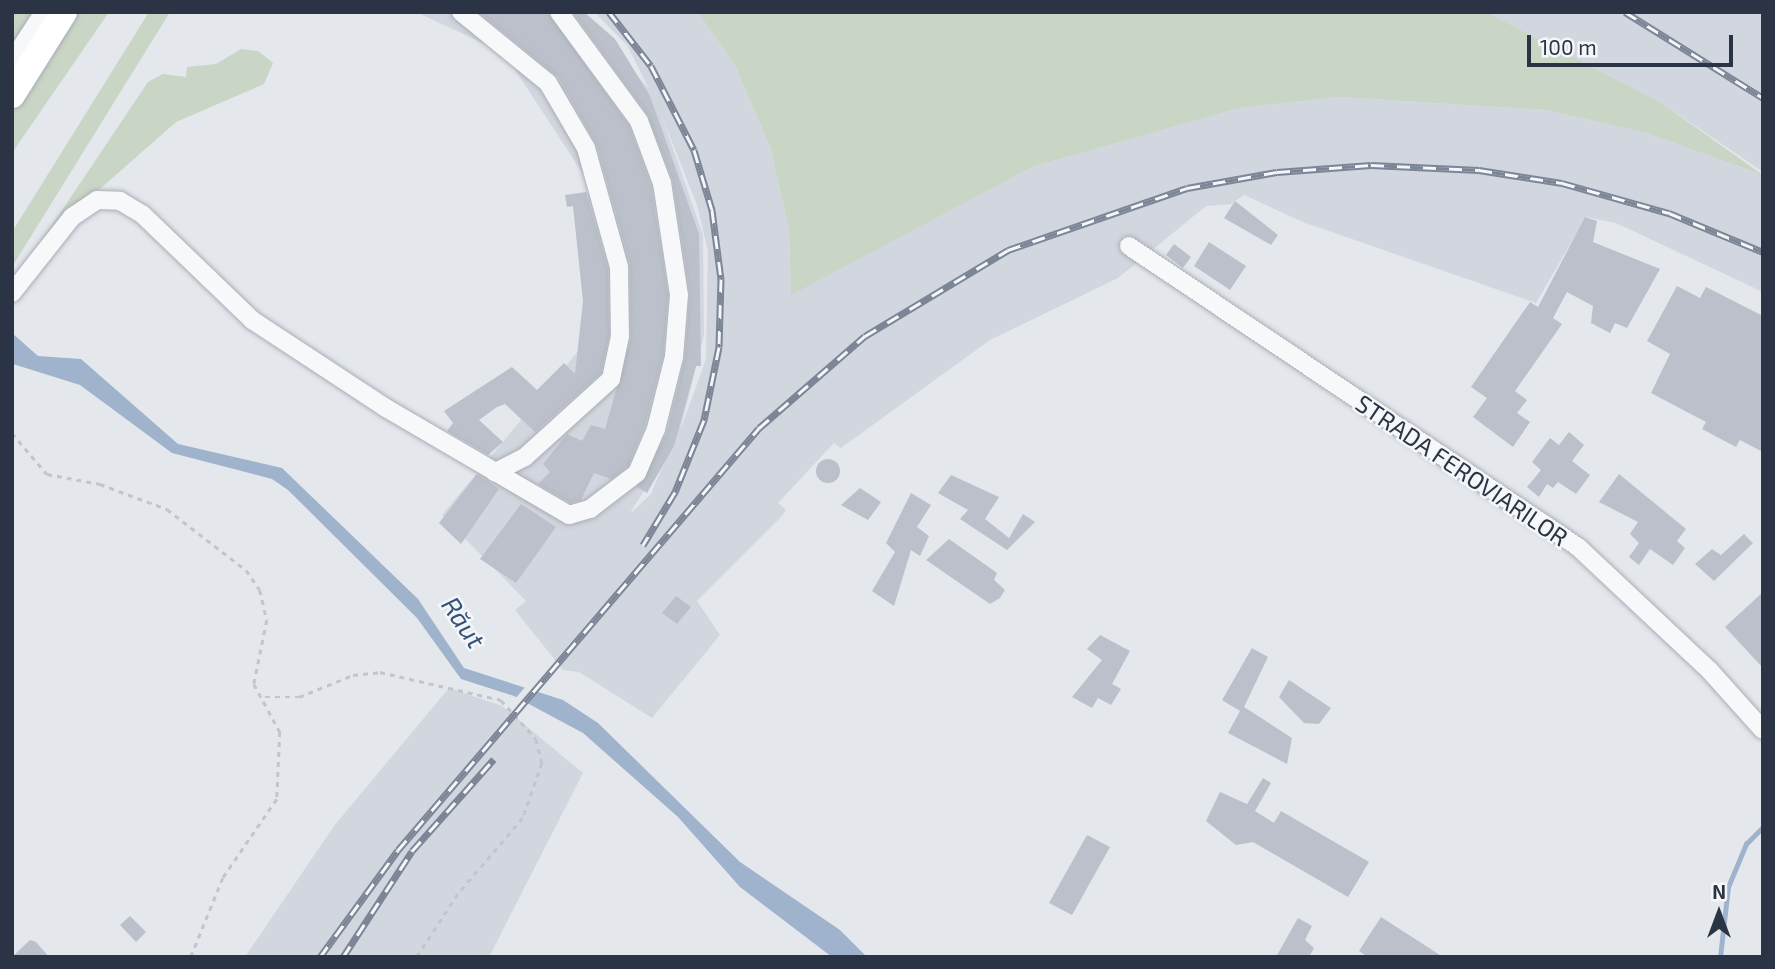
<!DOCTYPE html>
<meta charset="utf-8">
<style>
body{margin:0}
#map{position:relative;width:1775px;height:969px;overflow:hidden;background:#e4e7ec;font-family:"Exo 2",sans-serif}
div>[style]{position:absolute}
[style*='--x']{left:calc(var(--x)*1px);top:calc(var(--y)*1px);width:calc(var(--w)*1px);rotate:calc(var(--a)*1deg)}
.built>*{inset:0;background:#d2d6de}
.green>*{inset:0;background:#c9d6c5}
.water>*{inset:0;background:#9fb4cc}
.pier>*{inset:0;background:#e4e7ec}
.stream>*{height:4.5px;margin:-2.25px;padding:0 2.25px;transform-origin:2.25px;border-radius:2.25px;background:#9fb4cc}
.building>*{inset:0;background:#bbc0ca}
.round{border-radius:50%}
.path>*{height:2.5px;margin-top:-1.25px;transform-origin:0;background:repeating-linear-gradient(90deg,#c2c5cb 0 5px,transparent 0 10px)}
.roads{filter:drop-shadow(0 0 2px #a9aeb7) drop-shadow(0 0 2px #a9aeb7)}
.minor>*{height:18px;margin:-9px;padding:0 9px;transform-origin:9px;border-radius:9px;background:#f7f8fa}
.highway>*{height:26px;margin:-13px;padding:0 13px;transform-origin:13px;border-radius:13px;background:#fff}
.rail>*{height:7px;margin-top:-3.5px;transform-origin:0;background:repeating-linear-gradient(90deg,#f4f6f9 0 13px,#7d8696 0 26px);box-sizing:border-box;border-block:2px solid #7d8696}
span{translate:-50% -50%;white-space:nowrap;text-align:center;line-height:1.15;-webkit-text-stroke:5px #f4f6f9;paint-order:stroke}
.street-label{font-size:24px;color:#2b3445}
.water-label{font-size:26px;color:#34527a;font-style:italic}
.frame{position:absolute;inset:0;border:14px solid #2b3445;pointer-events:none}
.north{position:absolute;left:1684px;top:878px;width:70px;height:70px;-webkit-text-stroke:5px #f4f6f9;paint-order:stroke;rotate:0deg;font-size:19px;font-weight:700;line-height:28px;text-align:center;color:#2b3445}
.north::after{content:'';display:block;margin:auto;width:24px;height:32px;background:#2b3445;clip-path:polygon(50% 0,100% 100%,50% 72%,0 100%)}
.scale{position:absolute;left:1527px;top:35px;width:206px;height:32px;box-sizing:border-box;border:4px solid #2b3445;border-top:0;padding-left:9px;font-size:21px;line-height:24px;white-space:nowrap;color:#2b3445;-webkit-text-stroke:5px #f4f6f9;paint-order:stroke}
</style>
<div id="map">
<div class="built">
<i style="clip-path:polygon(evenodd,416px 12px,581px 12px,649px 89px,627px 45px,594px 12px,697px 12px,734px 63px,770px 147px,789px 229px,791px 294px,1032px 167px,1238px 108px,1339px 97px,1546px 110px,1646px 133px,1763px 175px,1763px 292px,1616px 223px,1586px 217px,1536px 303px,1303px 222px,1244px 195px,1231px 204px,1206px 206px,1118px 278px,990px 340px,841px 448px,834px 443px,778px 503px,786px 510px,781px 517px,697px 601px,720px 635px,652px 718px,579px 672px,563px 670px,515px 610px,526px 601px,442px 515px,594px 332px,587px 180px,504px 53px,416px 12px,661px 114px,697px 205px,708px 251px,706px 359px,680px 431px,704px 335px,703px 235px,661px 114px,416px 12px,666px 458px,651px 494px,632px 512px,631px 511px,666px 458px)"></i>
<i style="clip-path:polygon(1486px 12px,1763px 12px,1763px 172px,1660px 102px)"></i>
<i style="clip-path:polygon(449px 688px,502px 706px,583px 773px,489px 957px,245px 957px,334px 826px)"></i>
</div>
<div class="green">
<i style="clip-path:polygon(12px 12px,109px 12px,12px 153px)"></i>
<i style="clip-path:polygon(149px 12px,170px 12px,12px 267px,12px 232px)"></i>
<i style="clip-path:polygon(697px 12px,1486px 12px,1660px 102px,1763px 175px,1646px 133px,1546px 110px,1339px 97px,1239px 108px,1032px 167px,791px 295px,789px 229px,770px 147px,734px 63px)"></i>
<i style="clip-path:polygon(241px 49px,258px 51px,273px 63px,264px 84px,176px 122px,42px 240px,148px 82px,163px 74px,186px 77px,187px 67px,216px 64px)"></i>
</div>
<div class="water">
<i style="clip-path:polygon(12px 333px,38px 356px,81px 359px,178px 444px,282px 468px,418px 599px,464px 668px,563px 700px,598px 723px,740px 862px,840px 930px,867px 957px,832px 957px,740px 887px,678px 817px,583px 733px,514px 696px,461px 679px,417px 618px,288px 490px,272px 479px,172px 453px,80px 385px,13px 364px)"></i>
</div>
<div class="pier">
<i style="clip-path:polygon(526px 686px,539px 689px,525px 706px,514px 700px)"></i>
</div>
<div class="stream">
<i style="--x:1720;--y:957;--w:70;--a:-83.5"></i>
<i style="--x:1728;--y:887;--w:47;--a:-67.3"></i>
<i style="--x:1746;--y:844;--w:24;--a:-45"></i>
</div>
<div class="building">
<i style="clip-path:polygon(479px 12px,548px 12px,629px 126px,651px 186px,668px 295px,663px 355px,645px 425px,628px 466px,611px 479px,594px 473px,581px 500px,571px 503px,538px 484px,550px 472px,543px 464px,567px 434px,582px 441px,591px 425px,605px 429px,631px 338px,630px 264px,597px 145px,558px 77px)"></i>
<i style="clip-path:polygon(573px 12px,584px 12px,615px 39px,650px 96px,699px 234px,701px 366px,696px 366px,674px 446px,647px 493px,637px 487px,667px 433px,685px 358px,690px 293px,673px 181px,648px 115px)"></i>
<i style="clip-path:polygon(586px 192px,608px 269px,609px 335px,601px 373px,535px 432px,505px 404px,497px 407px,479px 420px,503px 442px,488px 455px,447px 431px,453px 423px,444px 411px,512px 367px,537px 390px,564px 363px,575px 374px,583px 301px,573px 206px,567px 207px,565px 195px)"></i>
<i style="clip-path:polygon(1235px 201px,1278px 235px,1271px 245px,1224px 218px)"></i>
<i style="clip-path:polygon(1585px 217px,1597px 221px,1593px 242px,1660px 269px,1627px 328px,1615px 323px,1610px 333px,1591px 323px,1593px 306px,1567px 292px,1553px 318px,1562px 324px,1515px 391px,1527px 400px,1517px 413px,1530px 422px,1513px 447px,1473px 417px,1487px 398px,1471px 387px,1530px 302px,1538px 307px)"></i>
<i style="clip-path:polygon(1209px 242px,1246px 266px,1230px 290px,1194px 266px)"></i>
<i style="clip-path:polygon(1174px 244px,1191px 257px,1183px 268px,1166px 255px)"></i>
<i style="clip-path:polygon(1677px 286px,1700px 298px,1706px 287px,1763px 316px,1763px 452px,1740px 440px,1736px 447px,1702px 429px,1706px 422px,1651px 393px,1670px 354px,1647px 341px)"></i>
<i style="clip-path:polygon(1569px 432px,1584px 445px,1572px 461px,1590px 475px,1576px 494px,1558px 482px,1553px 488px,1547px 484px,1539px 497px,1527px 487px,1541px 470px,1532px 462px,1550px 438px,1559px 445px)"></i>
<i class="round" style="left:816px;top:459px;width:24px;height:24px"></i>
<i style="clip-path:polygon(477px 474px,499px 489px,461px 544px,439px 523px)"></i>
<i style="clip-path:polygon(1619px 474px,1686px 529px,1677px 541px,1685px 548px,1673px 565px,1650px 549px,1639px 565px,1629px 557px,1639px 543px,1630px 534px,1638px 522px,1599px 502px)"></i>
<i style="clip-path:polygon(951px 475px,999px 497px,985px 519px,1009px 538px,1023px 514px,1035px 522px,1007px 550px,960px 519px,968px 510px,938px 493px)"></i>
<i style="clip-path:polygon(860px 488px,881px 502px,868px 520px,841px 505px)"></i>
<i style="clip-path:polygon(911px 493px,931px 505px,917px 527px,929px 536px,920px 556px,911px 550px,894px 606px,872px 591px,895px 552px,886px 543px)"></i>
<i style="clip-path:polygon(521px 504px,556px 527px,516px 583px,480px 559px)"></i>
<i style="clip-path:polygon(1744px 534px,1753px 543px,1714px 581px,1695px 564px,1712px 549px,1721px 555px)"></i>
<i style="clip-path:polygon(949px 539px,997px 573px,994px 580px,1005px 590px,1000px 598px,990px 604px,926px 560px)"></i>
<i style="clip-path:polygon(1763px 592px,1763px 668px,1725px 627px)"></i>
<i style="clip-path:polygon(676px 596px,691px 607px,677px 624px,662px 613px)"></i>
<i style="clip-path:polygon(1100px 635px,1130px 651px,1112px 684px,1121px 689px,1111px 705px,1098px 698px,1092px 708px,1072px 697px,1102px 660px,1087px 649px)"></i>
<i style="clip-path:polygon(1252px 648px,1268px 657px,1244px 707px,1292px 738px,1287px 764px,1228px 733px,1240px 711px,1222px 700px)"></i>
<i style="clip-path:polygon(1289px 680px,1331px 708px,1319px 724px,1304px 723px,1279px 697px)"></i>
<i style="clip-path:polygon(1263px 778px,1271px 783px,1255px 811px,1274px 823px,1281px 811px,1369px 862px,1348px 897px,1253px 842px,1236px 845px,1206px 821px,1220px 792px,1247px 804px)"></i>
<i style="clip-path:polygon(1087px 835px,1110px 847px,1072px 915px,1049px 903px)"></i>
<i style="clip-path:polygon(130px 916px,146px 932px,136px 942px,120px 925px)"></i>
<i style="clip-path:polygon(1381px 917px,1443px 957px,1368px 957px,1359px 951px)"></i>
<i style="clip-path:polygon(1298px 918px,1312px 926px,1305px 940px,1314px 948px,1309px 957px,1276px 957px)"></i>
<i style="clip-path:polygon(30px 940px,36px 942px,49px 957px,12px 957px)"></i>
</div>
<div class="path">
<i style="--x:12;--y:433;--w:54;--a:49.5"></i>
<i style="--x:47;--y:474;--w:54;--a:10.7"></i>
<i style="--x:100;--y:484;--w:72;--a:20.5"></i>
<i style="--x:167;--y:509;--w:100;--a:37.7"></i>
<i style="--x:246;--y:570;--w:24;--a:55"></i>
<i style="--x:260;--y:590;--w:31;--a:77"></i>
<i style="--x:267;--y:620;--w:65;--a:101.5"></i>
<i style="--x:254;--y:684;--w:55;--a:61.6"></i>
<i style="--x:280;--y:732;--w:67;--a:92.6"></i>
<i style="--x:277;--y:799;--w:96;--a:124.4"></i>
<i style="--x:223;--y:878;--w:85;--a:112.1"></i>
<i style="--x:265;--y:697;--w:34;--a:0"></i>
<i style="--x:299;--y:697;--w:58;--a:-22.2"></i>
<i style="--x:353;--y:675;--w:27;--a:-6"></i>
<i style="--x:380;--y:672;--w:124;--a:13"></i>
<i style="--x:501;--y:700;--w:52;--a:48.1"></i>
<i style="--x:536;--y:739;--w:25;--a:76"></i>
<i style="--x:542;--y:763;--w:58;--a:109.1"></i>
<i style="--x:523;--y:818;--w:100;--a:130.5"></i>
<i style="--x:458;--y:894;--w:75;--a:123.1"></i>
</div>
<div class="roads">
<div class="minor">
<i style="--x:461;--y:12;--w:112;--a:39.2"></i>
<i style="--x:548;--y:83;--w:75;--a:59.7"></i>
<i style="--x:586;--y:148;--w:123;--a:74.5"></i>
<i style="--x:619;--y:267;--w:69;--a:89.2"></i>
<i style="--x:620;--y:336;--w:44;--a:101.8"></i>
<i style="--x:611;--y:379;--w:116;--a:137.8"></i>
<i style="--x:525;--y:457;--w:34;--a:153"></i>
<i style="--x:12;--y:61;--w:59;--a:-56.9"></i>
<i style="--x:1129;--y:246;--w:541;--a:33.84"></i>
<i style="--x:1578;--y:547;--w:181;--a:43.2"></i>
<i style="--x:1710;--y:671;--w:79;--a:48.1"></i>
<i style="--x:12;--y:293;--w:97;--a:-51.7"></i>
<i style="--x:72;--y:217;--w:30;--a:-34"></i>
<i style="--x:97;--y:200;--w:23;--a:2"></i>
<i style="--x:120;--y:201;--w:26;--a:31"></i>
<i style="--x:142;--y:214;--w:153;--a:43.9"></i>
<i style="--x:252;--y:320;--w:160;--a:33.3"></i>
<i style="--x:386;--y:408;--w:212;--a:30.3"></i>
<i style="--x:569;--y:515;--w:22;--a:-16"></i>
<i style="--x:590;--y:509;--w:59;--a:-37.5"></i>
<i style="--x:637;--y:473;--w:48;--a:-66.6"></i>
<i style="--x:656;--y:429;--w:74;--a:-76"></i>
<i style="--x:674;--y:357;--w:62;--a:-85.4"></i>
<i style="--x:679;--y:295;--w:113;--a:-98.6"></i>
<i style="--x:662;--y:183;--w:66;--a:-110.4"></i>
<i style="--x:639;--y:121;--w:135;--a:-126.3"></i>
</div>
<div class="highway">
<i style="--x:12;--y:95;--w:98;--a:-57.9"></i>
</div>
</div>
<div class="rail">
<i style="--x:609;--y:12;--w:68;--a:52.1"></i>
<i style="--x:651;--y:66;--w:94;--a:62.9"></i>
<i style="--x:694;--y:150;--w:63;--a:73.3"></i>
<i style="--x:712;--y:210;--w:70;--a:82.6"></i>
<i style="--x:721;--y:279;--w:68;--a:91.7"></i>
<i style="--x:719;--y:347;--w:75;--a:101.6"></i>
<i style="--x:704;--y:420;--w:78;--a:111.9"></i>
<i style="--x:675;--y:492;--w:62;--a:121.1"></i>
<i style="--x:1625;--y:12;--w:163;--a:31.9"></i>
<i style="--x:320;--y:957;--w:132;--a:-53.9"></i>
<i style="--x:398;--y:850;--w:555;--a:-49.45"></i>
<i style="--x:759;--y:428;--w:140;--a:-41"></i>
<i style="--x:865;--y:336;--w:167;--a:-31"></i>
<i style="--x:1008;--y:250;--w:189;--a:-19.1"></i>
<i style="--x:1187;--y:188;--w:91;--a:-10.1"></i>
<i style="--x:1277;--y:172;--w:94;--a:-4.3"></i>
<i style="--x:1371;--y:165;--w:108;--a:2.7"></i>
<i style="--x:1479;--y:170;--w:84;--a:8.9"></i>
<i style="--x:1562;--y:183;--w:111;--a:15.7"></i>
<i style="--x:1669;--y:213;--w:102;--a:22.5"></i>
<i style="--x:343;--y:957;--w:126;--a:-56.9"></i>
<i style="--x:412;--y:851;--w:123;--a:-48.3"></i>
</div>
<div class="street-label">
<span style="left:1462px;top:470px;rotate:34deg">STRADA FEROVIARILOR</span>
</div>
<div class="water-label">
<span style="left:464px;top:622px;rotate:56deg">Răut</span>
</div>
<div class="frame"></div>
<div class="north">N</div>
<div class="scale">100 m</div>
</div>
